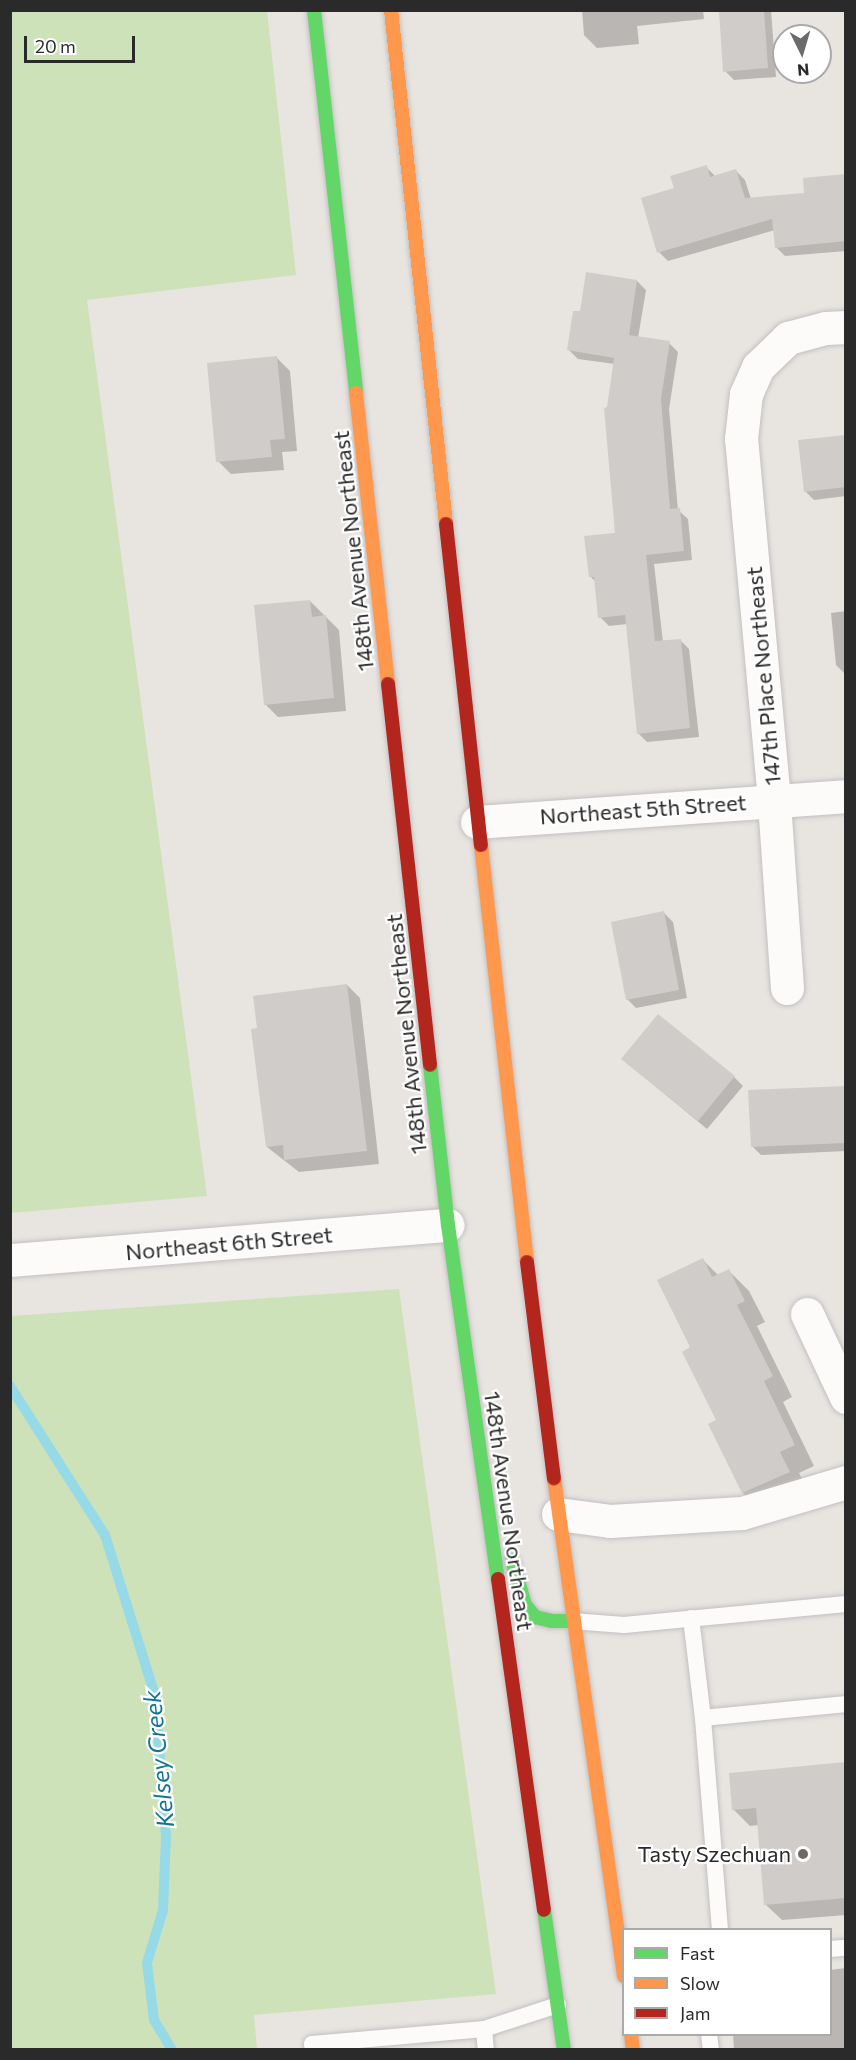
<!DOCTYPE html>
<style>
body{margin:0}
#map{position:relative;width:856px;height:2060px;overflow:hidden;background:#e8e4e0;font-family:Commissioner,sans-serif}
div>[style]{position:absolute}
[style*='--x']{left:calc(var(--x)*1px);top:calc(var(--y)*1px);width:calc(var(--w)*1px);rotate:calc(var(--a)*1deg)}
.green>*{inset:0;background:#cee2ba}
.shadow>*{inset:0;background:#0003}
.stream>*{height:10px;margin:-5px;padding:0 5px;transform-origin:5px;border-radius:5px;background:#97dae7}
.building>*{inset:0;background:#cfccca}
.roads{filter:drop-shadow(0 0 2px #c2c1c1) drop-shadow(0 0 2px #c2c1c1)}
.lane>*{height:16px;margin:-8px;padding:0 8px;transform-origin:8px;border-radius:8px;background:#fcfbfa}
.street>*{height:33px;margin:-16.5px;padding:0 16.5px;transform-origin:16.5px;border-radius:16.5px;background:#fcfbfa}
.fast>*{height:14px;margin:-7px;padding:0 7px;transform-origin:7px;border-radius:7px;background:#63d668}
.slow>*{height:14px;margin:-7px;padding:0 7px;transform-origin:7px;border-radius:7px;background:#ff974d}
.jam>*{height:14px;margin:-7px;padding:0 7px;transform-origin:7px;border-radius:7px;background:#b3261e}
.dots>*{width:16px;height:16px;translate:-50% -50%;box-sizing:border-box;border:3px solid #fff;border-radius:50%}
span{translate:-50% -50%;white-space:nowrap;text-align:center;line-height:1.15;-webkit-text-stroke:4.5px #fff;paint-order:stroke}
.street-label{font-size:22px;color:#2a2a2a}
.poi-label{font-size:22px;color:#2a2a2a}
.right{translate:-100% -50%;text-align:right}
.water-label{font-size:24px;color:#137596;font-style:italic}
.frame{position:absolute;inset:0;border:12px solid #2a2a2a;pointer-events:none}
.legend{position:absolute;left:622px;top:1928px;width:210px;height:108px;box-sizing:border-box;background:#fff;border:2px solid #aaa;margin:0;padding:8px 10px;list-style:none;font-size:18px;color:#2a2a2a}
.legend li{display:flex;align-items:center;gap:12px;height:30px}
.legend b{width:30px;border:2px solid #aaa}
.north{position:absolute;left:772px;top:24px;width:60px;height:60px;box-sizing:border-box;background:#fff;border:2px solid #aaa;border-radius:50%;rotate:175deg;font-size:16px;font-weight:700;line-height:24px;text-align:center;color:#2a2a2a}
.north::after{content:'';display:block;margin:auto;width:21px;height:27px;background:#6c6b6a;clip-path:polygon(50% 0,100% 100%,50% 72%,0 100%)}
.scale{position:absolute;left:24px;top:36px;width:111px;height:27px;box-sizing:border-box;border:3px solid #2a2a2a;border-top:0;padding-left:8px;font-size:18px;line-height:21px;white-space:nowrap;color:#2a2a2a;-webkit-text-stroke:4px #fff;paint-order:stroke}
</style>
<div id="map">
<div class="green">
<i style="clip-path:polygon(11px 10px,267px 11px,296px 275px,87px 300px,207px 1196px,11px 1213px)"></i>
<i style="clip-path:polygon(399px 1289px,496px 1994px,254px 2015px,257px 2049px,11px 2049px,11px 1316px)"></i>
</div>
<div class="shadow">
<i style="clip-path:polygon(582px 10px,703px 10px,704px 19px,637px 26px,639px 44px,597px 48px,584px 35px)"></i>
<i style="clip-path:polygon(720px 10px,771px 10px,776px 77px,734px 80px,725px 71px)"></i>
<i style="clip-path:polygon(706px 167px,715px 176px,736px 171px,745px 180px,751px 199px,806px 194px,846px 176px,846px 251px,785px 256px,776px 247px,775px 230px,668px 261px,659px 252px,676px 189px)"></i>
<i style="clip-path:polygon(637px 281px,646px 290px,638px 338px,669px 343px,678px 352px,669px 409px,678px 510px,688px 519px,692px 560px,654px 564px,663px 642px,680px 640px,689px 649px,699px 737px,647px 742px,638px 733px,627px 624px,609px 626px,600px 617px,596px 582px,590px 576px,616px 535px,608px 409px,615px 364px,578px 359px,569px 350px,581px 313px)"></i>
<i style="clip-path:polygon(277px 358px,290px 371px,297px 451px,282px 452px,284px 470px,231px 474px,218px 461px)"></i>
<i style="clip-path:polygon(846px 436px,846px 496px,814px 500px,805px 491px)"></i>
<i style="clip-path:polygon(310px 601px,339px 630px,346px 711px,278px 717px,265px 704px)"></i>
<i style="clip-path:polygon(846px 611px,846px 674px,845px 674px,836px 665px,831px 613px)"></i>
<i style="clip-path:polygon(664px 913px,673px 922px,687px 998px,636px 1008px,627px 999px)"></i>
<i style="clip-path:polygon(347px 985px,360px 998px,379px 1164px,299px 1172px,267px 1147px)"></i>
<i style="clip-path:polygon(632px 1067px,734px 1077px,743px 1086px,707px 1129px)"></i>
<i style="clip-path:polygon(846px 1088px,846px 1151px,761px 1155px,752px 1146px)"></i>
<i style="clip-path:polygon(702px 1259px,719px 1276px,729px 1271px,749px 1291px,765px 1322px,757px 1326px,792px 1397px,783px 1402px,814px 1466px,799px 1473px,809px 1492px,764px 1513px,743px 1493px,710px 1425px,718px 1421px,692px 1348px)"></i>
<i style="clip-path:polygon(846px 1764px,846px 1915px,782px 1920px,765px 1904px,759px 1825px,750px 1826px,733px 1809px)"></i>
<i style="clip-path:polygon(846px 1968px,846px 2050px,734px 2050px,733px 2034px,830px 2034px,830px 1970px)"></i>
</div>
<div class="stream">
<i style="--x:10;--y:1386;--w:177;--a:57.5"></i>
<i style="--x:105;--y:1535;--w:169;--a:72.7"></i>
<i style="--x:155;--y:1696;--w:141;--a:85.5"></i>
<i style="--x:166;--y:1837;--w:73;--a:92.4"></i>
<i style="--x:163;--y:1910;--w:55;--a:106.8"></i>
<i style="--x:147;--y:1963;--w:57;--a:83"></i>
<i style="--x:154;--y:2020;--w:35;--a:59"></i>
</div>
<div class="building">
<i style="clip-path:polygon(719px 10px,764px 10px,768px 68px,723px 72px)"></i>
<i style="clip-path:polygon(707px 165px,710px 177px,736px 169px,745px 198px,804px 193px,803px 178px,846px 174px,846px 241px,775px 248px,772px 219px,657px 253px,641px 198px,674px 188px,670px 176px)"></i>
<i style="clip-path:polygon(586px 272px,637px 280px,629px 335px,670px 341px,661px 399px,670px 509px,680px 508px,684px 551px,646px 555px,655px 641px,681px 639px,690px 728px,637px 734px,625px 615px,598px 618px,594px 577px,589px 577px,584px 536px,615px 533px,604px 408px,607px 407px,614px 358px,567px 350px,573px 311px,580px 311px)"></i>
<i style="clip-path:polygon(277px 356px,285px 439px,270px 440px,272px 457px,216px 462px,207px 363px)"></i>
<i style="clip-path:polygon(846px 435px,846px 487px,804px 492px,798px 440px)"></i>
<i style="clip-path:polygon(310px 600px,312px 617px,326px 615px,334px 698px,264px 705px,254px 605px)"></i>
<i style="clip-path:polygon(664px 911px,679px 990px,626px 1000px,611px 922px)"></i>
<i style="clip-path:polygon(347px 984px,367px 1151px,284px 1160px,283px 1145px,266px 1147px,251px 1029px,257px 1028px,253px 996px)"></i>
<i style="clip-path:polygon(658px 1014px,735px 1076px,698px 1121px,621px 1059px)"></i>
<i style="clip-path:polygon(846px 1086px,846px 1143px,751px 1147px,748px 1090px)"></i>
<i style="clip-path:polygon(703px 1258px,712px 1277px,729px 1269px,745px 1301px,737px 1305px,773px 1376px,764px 1381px,795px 1445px,780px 1452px,790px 1472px,742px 1493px,708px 1424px,716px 1420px,682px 1352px,690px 1347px,657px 1280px)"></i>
<i style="clip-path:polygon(846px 1762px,846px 1898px,764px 1905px,756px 1808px,732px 1810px,729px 1773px)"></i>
</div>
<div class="roads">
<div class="lane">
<i style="--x:691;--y:1618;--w:101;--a:83.2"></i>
<i style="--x:572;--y:1621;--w:52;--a:4.4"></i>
<i style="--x:624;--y:1625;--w:223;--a:-5.4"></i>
<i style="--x:720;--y:1930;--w:213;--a:-94.6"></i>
<i style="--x:703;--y:1718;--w:144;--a:-5.6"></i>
<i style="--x:830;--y:1949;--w:16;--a:-4"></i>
<i style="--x:484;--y:2029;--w:21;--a:85"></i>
<i style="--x:709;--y:2034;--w:16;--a:83"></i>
<i style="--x:313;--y:2050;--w:6;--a:-99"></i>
<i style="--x:312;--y:2044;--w:173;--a:-5"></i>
<i style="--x:484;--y:2029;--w:78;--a:-18"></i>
</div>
<div class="street">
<i style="--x:477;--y:822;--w:370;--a:-4"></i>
<i style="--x:787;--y:988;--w:188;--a:-94"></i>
<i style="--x:774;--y:800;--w:363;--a:-95.2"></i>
<i style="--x:741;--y:439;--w:45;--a:-83.7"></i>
<i style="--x:746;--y:394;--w:30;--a:-66"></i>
<i style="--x:758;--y:367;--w:42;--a:-44"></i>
<i style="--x:788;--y:338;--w:39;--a:-15"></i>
<i style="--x:826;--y:328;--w:20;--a:-3"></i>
<i style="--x:10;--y:1260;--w:439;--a:-4.6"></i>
<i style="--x:807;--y:1314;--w:92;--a:64.8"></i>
<i style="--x:558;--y:1514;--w:52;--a:7.7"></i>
<i style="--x:610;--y:1521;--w:132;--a:-3.5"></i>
<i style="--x:742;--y:1513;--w:109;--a:-16.6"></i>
</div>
<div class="fast">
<i style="--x:314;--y:10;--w:385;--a:83.7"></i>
<i style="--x:430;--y:1065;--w:161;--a:83.6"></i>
<i style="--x:448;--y:1225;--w:358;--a:82"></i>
<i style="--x:512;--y:1560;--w:47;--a:73.9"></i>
<i style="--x:525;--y:1605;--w:16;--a:50"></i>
<i style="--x:535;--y:1617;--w:17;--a:13"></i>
<i style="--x:552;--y:1621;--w:20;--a:0"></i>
<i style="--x:544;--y:1910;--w:141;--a:81.9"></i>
</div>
<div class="slow">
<i style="--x:391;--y:10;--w:517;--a:83.89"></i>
<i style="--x:356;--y:393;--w:293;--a:83.7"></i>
<i style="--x:481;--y:845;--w:420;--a:83.7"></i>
<i style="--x:554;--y:1478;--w:503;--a:82"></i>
<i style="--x:631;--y:2034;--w:16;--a:83"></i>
</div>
<div class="jam">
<i style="--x:446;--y:524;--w:323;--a:83.8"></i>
<i style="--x:388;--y:684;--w:383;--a:83.7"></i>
<i style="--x:527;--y:1262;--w:218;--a:82.9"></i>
<i style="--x:498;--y:1579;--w:334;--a:82.1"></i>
</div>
</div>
<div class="dots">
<i style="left:803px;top:1854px;background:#6c6b6a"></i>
</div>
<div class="street-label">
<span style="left:353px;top:551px;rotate:-96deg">148th Avenue Northeast</span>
<span style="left:763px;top:676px;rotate:-95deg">147th Place Northeast</span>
<span style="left:643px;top:809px;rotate:-4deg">Northeast 5th Street</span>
<span style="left:406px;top:1034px;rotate:-96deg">148th Avenue Northeast</span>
<span style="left:229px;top:1243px;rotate:-5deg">Northeast 6th Street</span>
<span style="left:509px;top:1511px;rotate:82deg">148th Avenue Northeast</span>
</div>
<div class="poi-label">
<span class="right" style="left:791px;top:1854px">Tasty Szechuan</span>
</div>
<div class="water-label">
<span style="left:158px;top:1759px;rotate:-96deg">Kelsey Creek</span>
</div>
<div class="frame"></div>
<ul class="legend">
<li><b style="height:8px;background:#63d668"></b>Fast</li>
<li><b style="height:8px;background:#ff974d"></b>Slow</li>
<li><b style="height:8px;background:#b3261e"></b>Jam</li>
</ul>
<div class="north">N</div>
<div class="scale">20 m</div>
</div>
